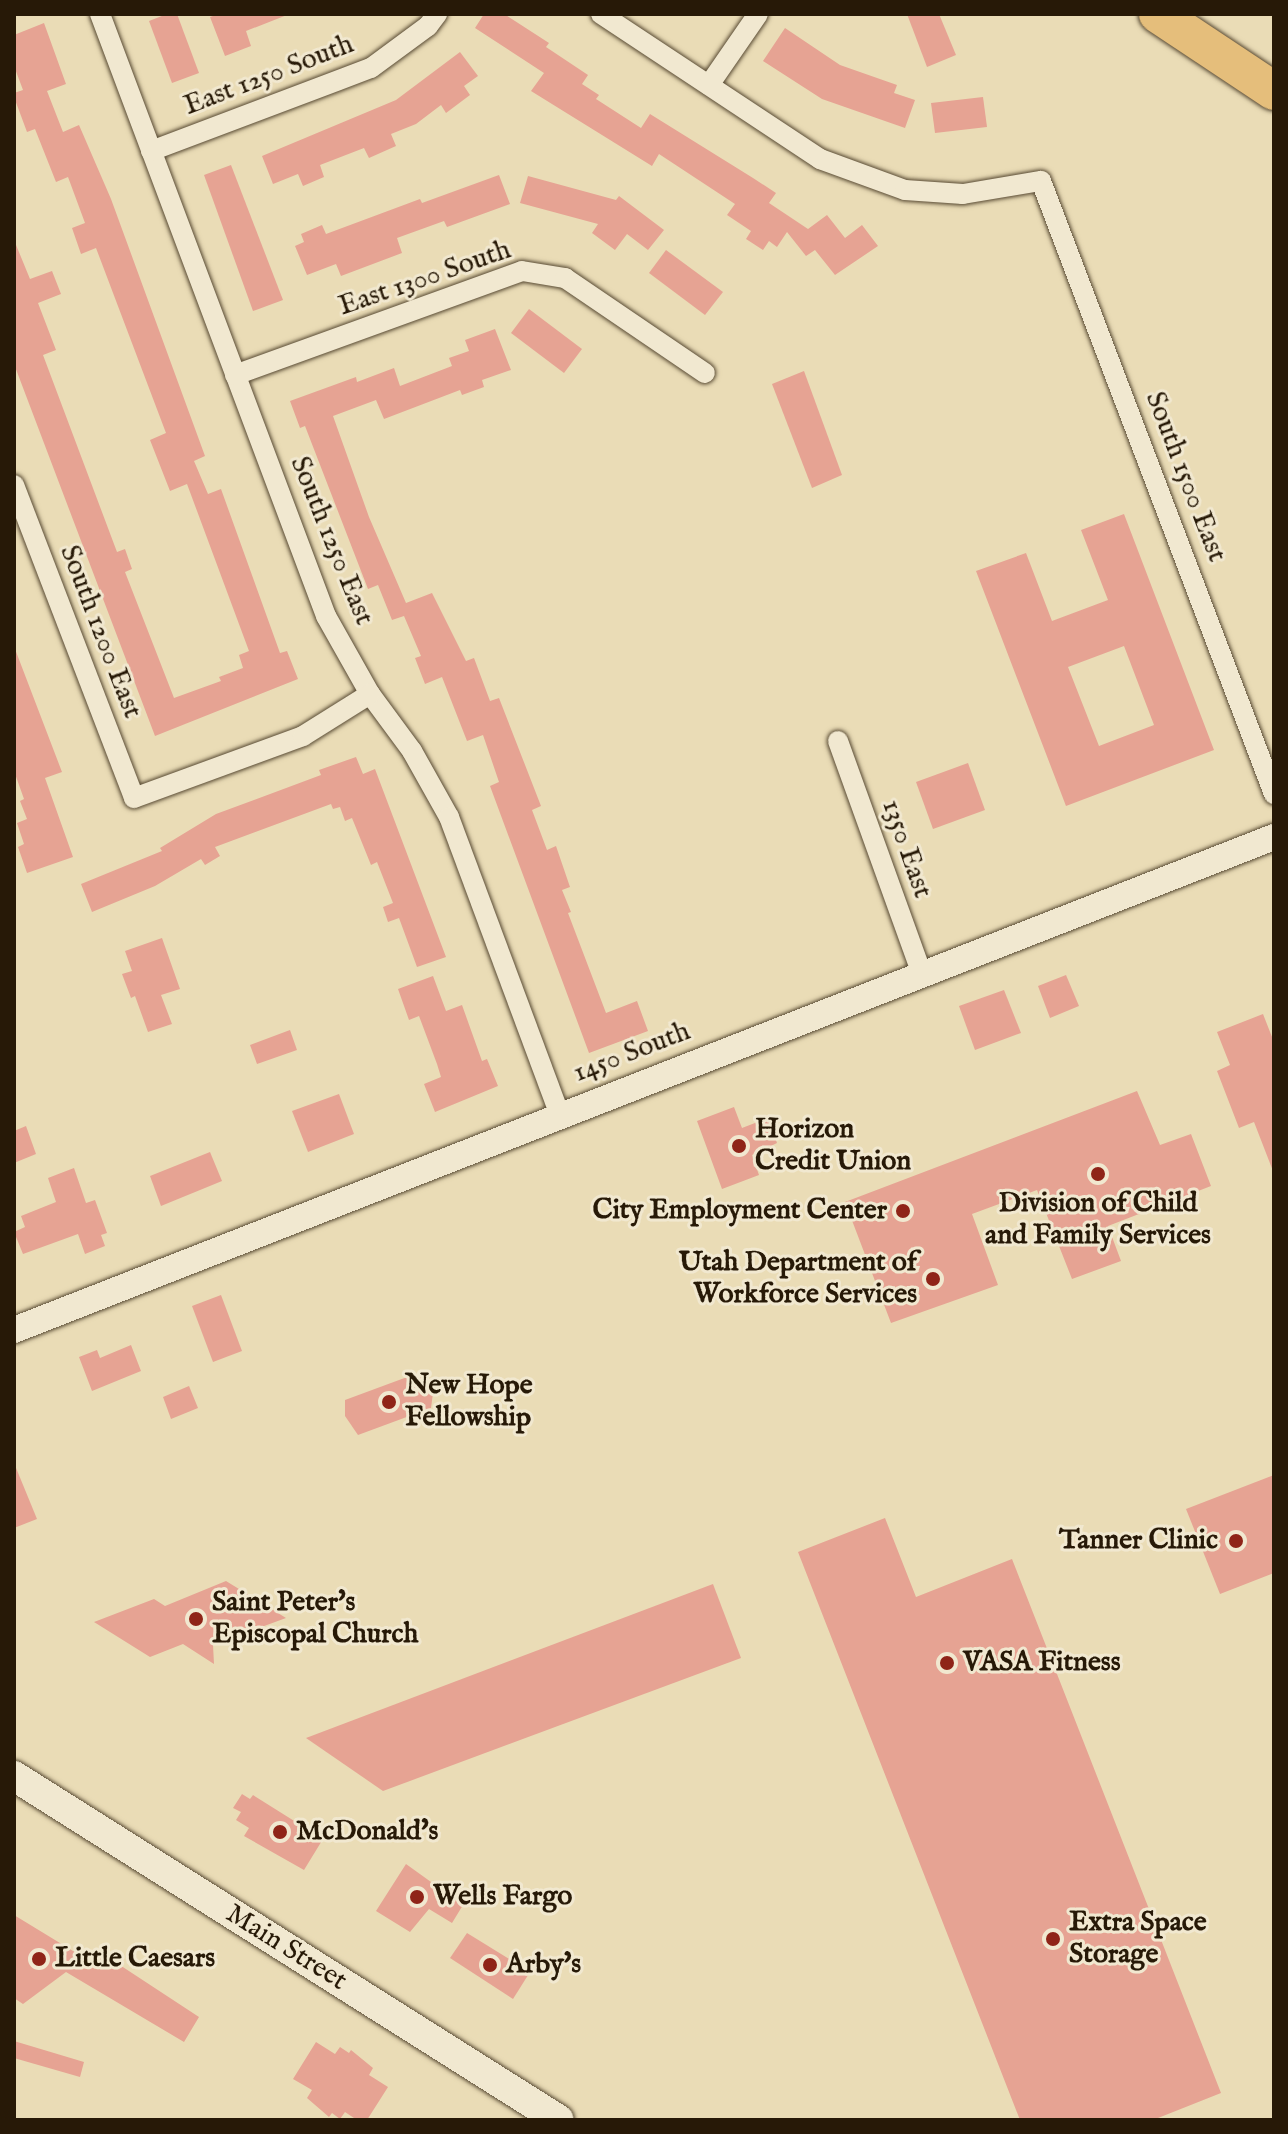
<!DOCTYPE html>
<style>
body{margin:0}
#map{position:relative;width:1288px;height:2134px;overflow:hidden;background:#eadcb6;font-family:"IM FELL English",serif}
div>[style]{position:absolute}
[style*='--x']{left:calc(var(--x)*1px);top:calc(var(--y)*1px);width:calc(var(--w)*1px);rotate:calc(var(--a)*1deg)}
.building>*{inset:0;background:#e6a393}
.roads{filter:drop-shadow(0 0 2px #584a33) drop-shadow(0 0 2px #584a33)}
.minor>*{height:20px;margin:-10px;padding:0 10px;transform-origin:10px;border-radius:10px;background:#f1e8d0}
.tertiary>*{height:26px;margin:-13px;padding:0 13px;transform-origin:13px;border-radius:13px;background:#f1e8d0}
.secondary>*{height:30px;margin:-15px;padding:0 15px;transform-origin:15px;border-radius:15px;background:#f1e8d0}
.motorway>*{height:38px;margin:-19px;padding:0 19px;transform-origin:19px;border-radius:19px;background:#e5be7b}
.dots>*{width:22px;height:22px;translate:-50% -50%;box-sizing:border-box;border:4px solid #f1e8d0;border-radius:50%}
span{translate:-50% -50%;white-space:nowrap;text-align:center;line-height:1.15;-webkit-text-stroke:6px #f1e8d0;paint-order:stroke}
.street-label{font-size:28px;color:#271907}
.poi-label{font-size:28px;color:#271907;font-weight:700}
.left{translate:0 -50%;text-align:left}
.right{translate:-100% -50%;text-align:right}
.frame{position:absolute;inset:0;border:16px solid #271907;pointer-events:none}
</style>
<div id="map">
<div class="building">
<i style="clip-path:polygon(167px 14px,177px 14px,199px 73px,172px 83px,149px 21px)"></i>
<i style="clip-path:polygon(219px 14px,287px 14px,287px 15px,246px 31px,251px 46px,225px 56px,210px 17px)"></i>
<i style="clip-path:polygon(484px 14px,504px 14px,549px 43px,546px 47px,588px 75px,582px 84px,599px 95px,596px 99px,641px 128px,650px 114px,753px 178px,776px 193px,769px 203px,808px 229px,827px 215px,845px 238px,862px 225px,878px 246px,835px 275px,815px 250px,806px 256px,787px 232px,777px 247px,769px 241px,763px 250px,746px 239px,751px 231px,727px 215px,735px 204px,659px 154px,652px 166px,531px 91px,544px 73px,475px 28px)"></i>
<i style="clip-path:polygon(907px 14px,939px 14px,956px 55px,927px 67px)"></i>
<i style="clip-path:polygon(44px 23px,66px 84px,47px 91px,63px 132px,79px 125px,111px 199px,205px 456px,194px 461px,208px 494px,221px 489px,280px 653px,287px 651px,298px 679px,155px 736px,14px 364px,14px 240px,30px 279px,52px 271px,61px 294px,38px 303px,56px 350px,43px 355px,117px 552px,125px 549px,132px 569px,125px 572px,174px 698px,221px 681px,219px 677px,243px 668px,239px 655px,249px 651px,187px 484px,170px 491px,150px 440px,166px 433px,96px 248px,81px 254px,72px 228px,85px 223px,68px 177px,56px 182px,35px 129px,27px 132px,14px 97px,14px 93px,23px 90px,14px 66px,14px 35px)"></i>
<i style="clip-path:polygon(785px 28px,840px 65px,897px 85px,894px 93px,915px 100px,905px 128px,822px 99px,763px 61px)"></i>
<i style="clip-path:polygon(460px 52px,478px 76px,464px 86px,470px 95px,446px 113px,441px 105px,416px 124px,391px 134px,396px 146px,369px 158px,364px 148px,320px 165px,324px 177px,303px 186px,298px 174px,273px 184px,262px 156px,396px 100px)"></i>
<i style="clip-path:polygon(983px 97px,987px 127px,935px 133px,931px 103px)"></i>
<i style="clip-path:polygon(231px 165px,283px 300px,253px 311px,204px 175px)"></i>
<i style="clip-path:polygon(499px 175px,510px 204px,447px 227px,444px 221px,397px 238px,402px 253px,341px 276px,336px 264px,307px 275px,295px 246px,304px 242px,301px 234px,322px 225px,326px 234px,420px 199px,422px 203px)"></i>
<i style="clip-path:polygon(528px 176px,616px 200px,619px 196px,664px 230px,648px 250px,627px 234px,615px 250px,592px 233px,598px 224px,520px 203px)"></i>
<i style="clip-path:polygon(666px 250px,723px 292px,705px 315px,649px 273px)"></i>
<i style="clip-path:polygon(529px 309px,582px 349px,564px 373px,511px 333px)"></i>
<i style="clip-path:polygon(495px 329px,511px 370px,482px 380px,484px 387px,462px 395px,460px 390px,384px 419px,376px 400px,333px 416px,369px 517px,406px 603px,432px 593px,466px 661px,474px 658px,490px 701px,499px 698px,541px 806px,532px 810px,547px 850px,556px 846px,570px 887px,562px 890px,571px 912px,568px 913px,606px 1013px,637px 1001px,648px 1031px,589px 1053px,490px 786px,499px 782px,483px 735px,467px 741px,442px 677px,425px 684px,415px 658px,421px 656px,404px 616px,392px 620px,378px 585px,368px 589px,305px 426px,300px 428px,290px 401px,356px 377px,357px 382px,394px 368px,400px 386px,452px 366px,449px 358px,469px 351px,465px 340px)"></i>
<i style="clip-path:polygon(804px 371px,842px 475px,812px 488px,772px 384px)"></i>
<i style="clip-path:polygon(evenodd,1124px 514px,1214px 750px,1066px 806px,976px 571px,1026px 553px,1052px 621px,1108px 600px,1081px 530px,1124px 514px,1124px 646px,1154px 725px,1099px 746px,1068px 667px,1124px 646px)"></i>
<i style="clip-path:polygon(15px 649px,62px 772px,45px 778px,73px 857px,27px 873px,18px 847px,24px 844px,17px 823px,27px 819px,20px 801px,24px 799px,14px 771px)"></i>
<i style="clip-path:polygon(356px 757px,363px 774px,375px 769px,446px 957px,417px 967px,399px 918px,388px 922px,383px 907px,393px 903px,377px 862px,371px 865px,352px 818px,345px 821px,340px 807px,333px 809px,331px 804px,215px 847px,220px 856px,205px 865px,201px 859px,155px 886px,92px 912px,81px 884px,162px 851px,160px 848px,216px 814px,321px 775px,319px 770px)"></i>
<i style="clip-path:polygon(968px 763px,985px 810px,933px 829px,916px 782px)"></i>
<i style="clip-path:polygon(162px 938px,180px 989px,161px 995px,172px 1024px,148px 1032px,135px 996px,131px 998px,122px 974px,132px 971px,125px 951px)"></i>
<i style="clip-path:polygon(1066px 975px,1079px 1006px,1050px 1018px,1038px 986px)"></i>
<i style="clip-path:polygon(433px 976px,446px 1011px,462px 1005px,482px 1061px,487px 1059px,498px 1086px,435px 1112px,424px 1084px,441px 1077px,437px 1064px,419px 1016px,409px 1020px,398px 989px)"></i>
<i style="clip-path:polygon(1004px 990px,1021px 1033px,975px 1050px,959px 1006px)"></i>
<i style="clip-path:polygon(1263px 1014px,1274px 1042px,1273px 1171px,1254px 1122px,1239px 1128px,1217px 1071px,1230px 1065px,1217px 1032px)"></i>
<i style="clip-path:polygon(290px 1030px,297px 1050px,257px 1064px,250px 1045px)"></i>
<i style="clip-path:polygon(1137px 1091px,1160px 1145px,1191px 1134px,1211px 1186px,1108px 1226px,1121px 1261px,1072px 1279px,1037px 1190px,972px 1214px,998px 1285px,891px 1323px,845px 1202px)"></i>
<i style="clip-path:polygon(339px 1094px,354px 1134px,308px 1152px,292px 1111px)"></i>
<i style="clip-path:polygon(734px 1107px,742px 1128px,768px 1118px,777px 1143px,752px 1155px,759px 1175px,722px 1189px,697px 1121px)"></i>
<i style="clip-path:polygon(26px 1126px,36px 1154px,14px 1163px,14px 1131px)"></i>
<i style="clip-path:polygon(210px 1152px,222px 1181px,161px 1206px,150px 1176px)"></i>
<i style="clip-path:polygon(74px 1168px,86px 1203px,95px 1200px,107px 1233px,101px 1235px,105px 1246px,85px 1254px,78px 1234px,23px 1254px,14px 1232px,25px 1227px,21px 1216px,56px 1202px,48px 1178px)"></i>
<i style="clip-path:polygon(221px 1295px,242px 1351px,213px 1362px,192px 1306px)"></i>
<i style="clip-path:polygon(131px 1345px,141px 1371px,92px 1391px,79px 1357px,97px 1350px,100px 1358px)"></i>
<i style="clip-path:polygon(418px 1373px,433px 1393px,431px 1408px,358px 1435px,345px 1416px,345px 1400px)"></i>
<i style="clip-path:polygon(189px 1386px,198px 1408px,171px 1419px,163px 1397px)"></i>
<i style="clip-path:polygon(14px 1463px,37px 1519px,14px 1528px)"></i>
<i style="clip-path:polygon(1274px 1475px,1274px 1573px,1220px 1594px,1186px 1509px)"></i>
<i style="clip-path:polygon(885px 1518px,916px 1597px,1012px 1559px,1221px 2093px,1153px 2120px,1020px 2120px,798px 1552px)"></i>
<i style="clip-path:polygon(226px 1581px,286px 1618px,213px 1645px,214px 1664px,183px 1644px,150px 1657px,94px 1622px,154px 1599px,165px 1606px)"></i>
<i style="clip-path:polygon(713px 1584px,741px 1658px,383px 1791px,306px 1738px)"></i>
<i style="clip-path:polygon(242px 1794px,250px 1799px,253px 1795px,323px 1839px,304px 1870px,244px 1836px,249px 1828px,236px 1820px,241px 1812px,233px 1808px)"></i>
<i style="clip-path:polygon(406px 1864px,463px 1905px,452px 1923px,429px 1909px,410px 1932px,376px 1911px)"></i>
<i style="clip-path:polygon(14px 1915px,96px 1965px,103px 1954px,199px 2017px,184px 2042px,66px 1972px,23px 2004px,14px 1998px)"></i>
<i style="clip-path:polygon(467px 1933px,530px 1972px,513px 1999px,450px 1958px)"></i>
<i style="clip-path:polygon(14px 2041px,84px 2062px,80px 2077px,14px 2058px)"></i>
<i style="clip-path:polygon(316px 2042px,335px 2054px,340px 2047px,349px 2053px,351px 2050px,373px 2068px,369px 2075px,388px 2087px,367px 2120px,357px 2120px,345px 2112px,340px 2119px,332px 2113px,329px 2117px,307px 2098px,312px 2090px,293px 2079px)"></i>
</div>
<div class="roads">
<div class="minor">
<i style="--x:100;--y:14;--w:643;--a:69.42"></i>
<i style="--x:326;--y:616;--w:90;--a:60.6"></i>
<i style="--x:370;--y:694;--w:71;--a:53.6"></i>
<i style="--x:412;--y:751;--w:76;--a:60.7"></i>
<i style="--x:449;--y:817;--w:319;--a:69.6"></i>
<i style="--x:601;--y:14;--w:263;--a:33.5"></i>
<i style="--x:820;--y:159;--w:90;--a:20"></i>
<i style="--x:905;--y:190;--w:58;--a:3.9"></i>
<i style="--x:963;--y:194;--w:79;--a:-9.5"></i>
<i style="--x:1041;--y:181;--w:656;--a:69.19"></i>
<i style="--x:709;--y:85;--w:86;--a:-55.4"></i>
<i style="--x:151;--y:151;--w:235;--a:-20.7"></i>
<i style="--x:371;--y:68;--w:71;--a:-36.4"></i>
<i style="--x:428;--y:26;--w:15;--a:-53"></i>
<i style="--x:235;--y:375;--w:305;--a:-19.9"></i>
<i style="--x:522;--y:271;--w:44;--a:9.2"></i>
<i style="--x:565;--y:278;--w:169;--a:34.2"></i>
<i style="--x:14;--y:485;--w:335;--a:69"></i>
<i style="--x:134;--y:798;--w:180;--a:-20.1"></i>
<i style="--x:303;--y:736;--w:79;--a:-32.1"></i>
<i style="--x:838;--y:741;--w:248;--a:70.2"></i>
</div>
<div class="tertiary">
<i style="--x:14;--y:1330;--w:1353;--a:-21.37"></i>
</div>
<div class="secondary">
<i style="--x:14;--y:1776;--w:644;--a:32.26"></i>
</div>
<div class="motorway">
<i style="--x:1158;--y:14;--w:139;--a:33.6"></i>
</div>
</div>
<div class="dots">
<i style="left:739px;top:1146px;background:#8f2418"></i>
<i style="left:1098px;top:1174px;background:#8f2418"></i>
<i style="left:903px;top:1211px;background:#8f2418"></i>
<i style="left:933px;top:1279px;background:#8f2418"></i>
<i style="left:389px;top:1402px;background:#8f2418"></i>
<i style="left:1236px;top:1541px;background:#8f2418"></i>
<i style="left:196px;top:1619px;background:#8f2418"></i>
<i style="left:947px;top:1663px;background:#8f2418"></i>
<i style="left:280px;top:1832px;background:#8f2418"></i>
<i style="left:417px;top:1897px;background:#8f2418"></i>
<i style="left:1053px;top:1939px;background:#8f2418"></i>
<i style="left:39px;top:1959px;background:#8f2418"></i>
<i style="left:490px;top:1965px;background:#8f2418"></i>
</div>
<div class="street-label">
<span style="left:269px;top:76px;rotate:-21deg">East 1250 South</span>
<span style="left:425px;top:279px;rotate:-19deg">East 1300 South</span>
<span style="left:1185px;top:477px;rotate:69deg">South 1500 East</span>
<span style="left:331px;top:541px;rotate:68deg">South 1250 East</span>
<span style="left:100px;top:632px;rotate:69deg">South 1200 East</span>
<span style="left:906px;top:849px;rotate:71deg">1350 East</span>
<span style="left:632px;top:1053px;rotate:-21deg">1450 South</span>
<span style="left:286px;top:1948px;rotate:32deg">Main Street</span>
</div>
<div class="poi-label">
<span class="left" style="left:755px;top:1146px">Horizon<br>Credit Union</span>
<span style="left:1098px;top:1220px">Division of Child<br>and Family Services</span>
<span class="right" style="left:887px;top:1211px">City Employment Center</span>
<span class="right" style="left:917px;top:1279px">Utah Department of<br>Workforce Services</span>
<span class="left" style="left:405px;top:1402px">New Hope<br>Fellowship</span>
<span class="right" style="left:1218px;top:1541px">Tanner Clinic</span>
<span class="left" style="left:212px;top:1619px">Saint Peter's<br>Episcopal Church</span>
<span class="left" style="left:963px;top:1663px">VASA Fitness</span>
<span class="left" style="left:296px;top:1832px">McDonald's</span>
<span class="left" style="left:433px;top:1897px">Wells Fargo</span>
<span class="left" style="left:1069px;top:1939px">Extra Space<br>Storage</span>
<span class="left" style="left:55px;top:1959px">Little Caesars</span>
<span class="left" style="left:506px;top:1965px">Arby's</span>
</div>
<div class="frame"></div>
</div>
